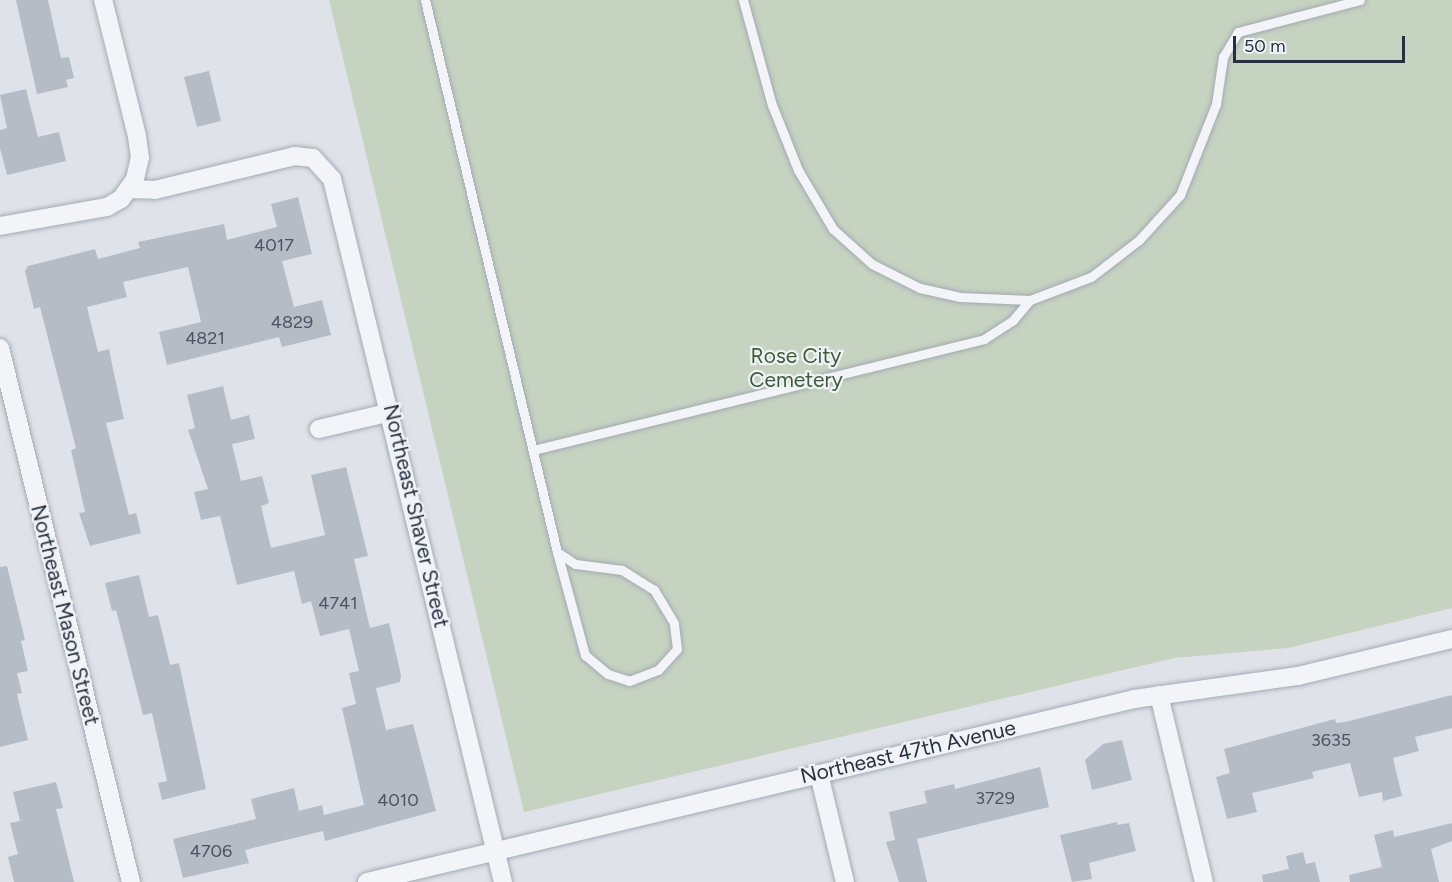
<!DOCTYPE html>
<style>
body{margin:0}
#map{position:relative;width:1452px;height:882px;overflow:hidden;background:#dfe3e9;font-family:Figtree,sans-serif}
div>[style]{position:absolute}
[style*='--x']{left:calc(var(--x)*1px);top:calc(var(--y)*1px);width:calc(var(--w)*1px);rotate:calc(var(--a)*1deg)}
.green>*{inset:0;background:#c5d3c0}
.building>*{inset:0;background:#b6bcc6}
.roads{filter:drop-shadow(0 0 2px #a4aab3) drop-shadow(0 0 2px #a4aab3)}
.lane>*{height:9px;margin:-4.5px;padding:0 4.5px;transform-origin:4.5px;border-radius:4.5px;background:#f2f4f7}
.street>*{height:18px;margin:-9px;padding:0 9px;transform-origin:9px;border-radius:9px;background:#f2f4f7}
span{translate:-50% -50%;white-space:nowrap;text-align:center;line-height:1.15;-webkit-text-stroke:4.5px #eff2f6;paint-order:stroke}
.number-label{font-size:18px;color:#4c5362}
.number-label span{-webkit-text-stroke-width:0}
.park-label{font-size:21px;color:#3c5c35}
.street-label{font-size:21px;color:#283040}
.scale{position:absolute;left:1233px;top:36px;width:172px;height:27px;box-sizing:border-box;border:3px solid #283040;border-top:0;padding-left:8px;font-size:18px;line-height:21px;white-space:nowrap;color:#283040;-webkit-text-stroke:4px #eff2f6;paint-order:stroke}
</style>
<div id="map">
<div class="green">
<i style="clip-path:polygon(329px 0,1452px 0,1452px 608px,1288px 648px,1174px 658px,524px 812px)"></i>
</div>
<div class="building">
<i style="clip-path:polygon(16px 0,48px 0,61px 58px,69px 57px,74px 78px,66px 80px,68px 87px,37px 94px)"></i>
<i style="clip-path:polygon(209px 71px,221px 121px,197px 127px,184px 77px)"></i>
<i style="clip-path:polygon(26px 89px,38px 137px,59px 132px,66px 161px,7px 175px,0 148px,0 130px,7px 128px,0 95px)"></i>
<i style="clip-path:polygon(298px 197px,312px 254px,282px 261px,294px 307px,322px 300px,331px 335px,282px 347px,279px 337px,167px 365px,159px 332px,201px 322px,188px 267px,123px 282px,127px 297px,87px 307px,98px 352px,109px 349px,113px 369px,124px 419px,106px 423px,129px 515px,136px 513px,141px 533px,90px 546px,79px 513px,85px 512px,71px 450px,76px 448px,40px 307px,34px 309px,25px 271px,28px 266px,95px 249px,98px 259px,140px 248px,138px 242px,224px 224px,227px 240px,277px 227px,271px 204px)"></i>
<i style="clip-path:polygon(223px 386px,231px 420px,249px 415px,255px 439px,232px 444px,241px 481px,262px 476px,269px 503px,261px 506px,271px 548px,325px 535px,311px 475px,346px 467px,368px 556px,354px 559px,370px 628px,389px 623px,401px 675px,400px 682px,376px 688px,386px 730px,413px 724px,436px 811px,325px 841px,323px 831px,245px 850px,249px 863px,183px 878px,173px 839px,256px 819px,251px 799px,294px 788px,299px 811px,322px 805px,324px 815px,364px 805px,342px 708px,356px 704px,349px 673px,359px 671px,349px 629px,320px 636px,311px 601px,302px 604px,294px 571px,237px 585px,220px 516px,201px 520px,194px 492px,208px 489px,188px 430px,195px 428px,187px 395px)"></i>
<i style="clip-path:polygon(7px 566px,25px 640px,21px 641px,28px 671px,17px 673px,22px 693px,17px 694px,28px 740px,0 747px,0 567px)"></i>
<i style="clip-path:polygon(139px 575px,149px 617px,158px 615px,170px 665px,179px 663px,206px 789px,162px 800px,158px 783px,167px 781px,152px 713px,143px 715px,116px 610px,112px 611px,105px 583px)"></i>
<i style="clip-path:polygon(1452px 695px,1452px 728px,1415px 737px,1419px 751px,1393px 758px,1402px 796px,1383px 801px,1382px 792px,1359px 797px,1350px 763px,1312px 772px,1314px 778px,1252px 793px,1257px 812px,1227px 819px,1216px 777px,1230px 773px,1224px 749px,1335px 719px,1336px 723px,1345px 722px)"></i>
<i style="clip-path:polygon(1122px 740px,1132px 780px,1092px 790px,1085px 760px,1103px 744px)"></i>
<i style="clip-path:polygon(1040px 767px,1049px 807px,917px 839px,927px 882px,899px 882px,886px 842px,895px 840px,889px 812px,927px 803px,924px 791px,954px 784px,955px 789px)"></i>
<i style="clip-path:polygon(56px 782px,63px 808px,56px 809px,74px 882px,14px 882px,8px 857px,18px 854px,10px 823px,20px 821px,13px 792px)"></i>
<i style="clip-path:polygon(1117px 822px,1117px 825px,1129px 823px,1136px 851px,1089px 863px,1092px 879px,1072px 882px,1060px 835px)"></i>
<i style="clip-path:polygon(1452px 823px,1452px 841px,1431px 849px,1439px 882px,1350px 882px,1349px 875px,1382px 867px,1374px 835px,1393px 830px,1394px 837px)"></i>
<i style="clip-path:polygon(1303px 852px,1306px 864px,1315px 862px,1320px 882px,1263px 882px,1262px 875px,1289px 869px,1286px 856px)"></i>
</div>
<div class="roads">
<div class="lane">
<i style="--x:425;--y:0;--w:568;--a:76.55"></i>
<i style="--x:557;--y:552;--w:107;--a:74.8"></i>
<i style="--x:585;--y:655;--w:30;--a:40"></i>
<i style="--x:608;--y:674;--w:22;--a:18"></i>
<i style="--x:629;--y:681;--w:31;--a:-21"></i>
<i style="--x:658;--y:670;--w:28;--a:-48"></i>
<i style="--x:677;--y:649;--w:26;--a:-97"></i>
<i style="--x:674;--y:623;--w:39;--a:-121"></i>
<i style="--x:654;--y:590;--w:38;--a:-148"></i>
<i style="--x:622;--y:570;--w:47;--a:-172.7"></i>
<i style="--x:575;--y:564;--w:22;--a:-146"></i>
<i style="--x:743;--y:0;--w:109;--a:74.6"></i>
<i style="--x:772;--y:105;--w:70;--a:68.2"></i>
<i style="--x:798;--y:170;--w:69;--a:59.3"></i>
<i style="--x:833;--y:229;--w:52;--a:41.9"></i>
<i style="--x:872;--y:264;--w:54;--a:26.6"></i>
<i style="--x:920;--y:288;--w:41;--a:12.7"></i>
<i style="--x:960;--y:297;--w:70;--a:2.5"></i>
<i style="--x:1030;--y:300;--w:65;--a:-20.7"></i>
<i style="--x:1091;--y:277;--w:61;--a:-37.6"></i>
<i style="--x:1139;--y:240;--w:61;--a:-47.7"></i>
<i style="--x:1180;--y:195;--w:98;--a:-68.4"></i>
<i style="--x:1216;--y:104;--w:48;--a:-81.5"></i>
<i style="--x:1223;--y:57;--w:29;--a:-59"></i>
<i style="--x:1238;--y:32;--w:126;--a:-14.7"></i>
<i style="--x:533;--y:450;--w:464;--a:-13.8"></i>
<i style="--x:984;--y:339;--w:35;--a:-33"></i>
<i style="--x:1013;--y:320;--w:26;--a:-50"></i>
</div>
<div class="street">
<i style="--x:130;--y:189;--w:25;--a:2"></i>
<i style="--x:155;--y:190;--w:143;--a:-13.7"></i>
<i style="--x:294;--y:156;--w:19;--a:6"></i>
<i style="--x:313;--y:158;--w:28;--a:48"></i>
<i style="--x:332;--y:179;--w:723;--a:76.33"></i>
<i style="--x:0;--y:226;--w:109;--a:-10.1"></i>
<i style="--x:107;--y:207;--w:16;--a:-30"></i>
<i style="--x:121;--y:199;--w:24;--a:-55"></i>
<i style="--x:135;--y:179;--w:22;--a:-77"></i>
<i style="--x:140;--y:158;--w:22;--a:-98"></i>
<i style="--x:137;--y:136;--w:140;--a:-104"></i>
<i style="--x:0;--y:348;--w:550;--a:76.22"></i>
<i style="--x:319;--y:429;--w:74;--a:-13.3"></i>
<i style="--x:1159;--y:695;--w:192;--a:76.5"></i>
<i style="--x:819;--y:774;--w:111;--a:76.5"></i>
<i style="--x:367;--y:882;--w:789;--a:-13.42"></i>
<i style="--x:1134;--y:699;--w:166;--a:-8"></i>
<i style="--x:1298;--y:676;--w:158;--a:-13.5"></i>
</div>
</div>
<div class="number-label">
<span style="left:274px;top:245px">4017</span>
<span style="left:292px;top:322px">4829</span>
<span style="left:205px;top:338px">4821</span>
<span style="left:338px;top:603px">4741</span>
<span style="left:1331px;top:740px">3635</span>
<span style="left:995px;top:798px">3729</span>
<span style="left:398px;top:800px">4010</span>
<span style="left:211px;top:851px">4706</span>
</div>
<div class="park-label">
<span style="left:796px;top:368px">Rose City<br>Cemetery</span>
</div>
<div class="street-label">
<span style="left:416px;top:516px;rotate:77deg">Northeast Shaver Street</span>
<span style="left:65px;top:615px;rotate:76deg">Northeast Mason Street</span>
<span style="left:908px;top:752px;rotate:-13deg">Northeast 47th Avenue</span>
</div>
<div class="scale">50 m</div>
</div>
